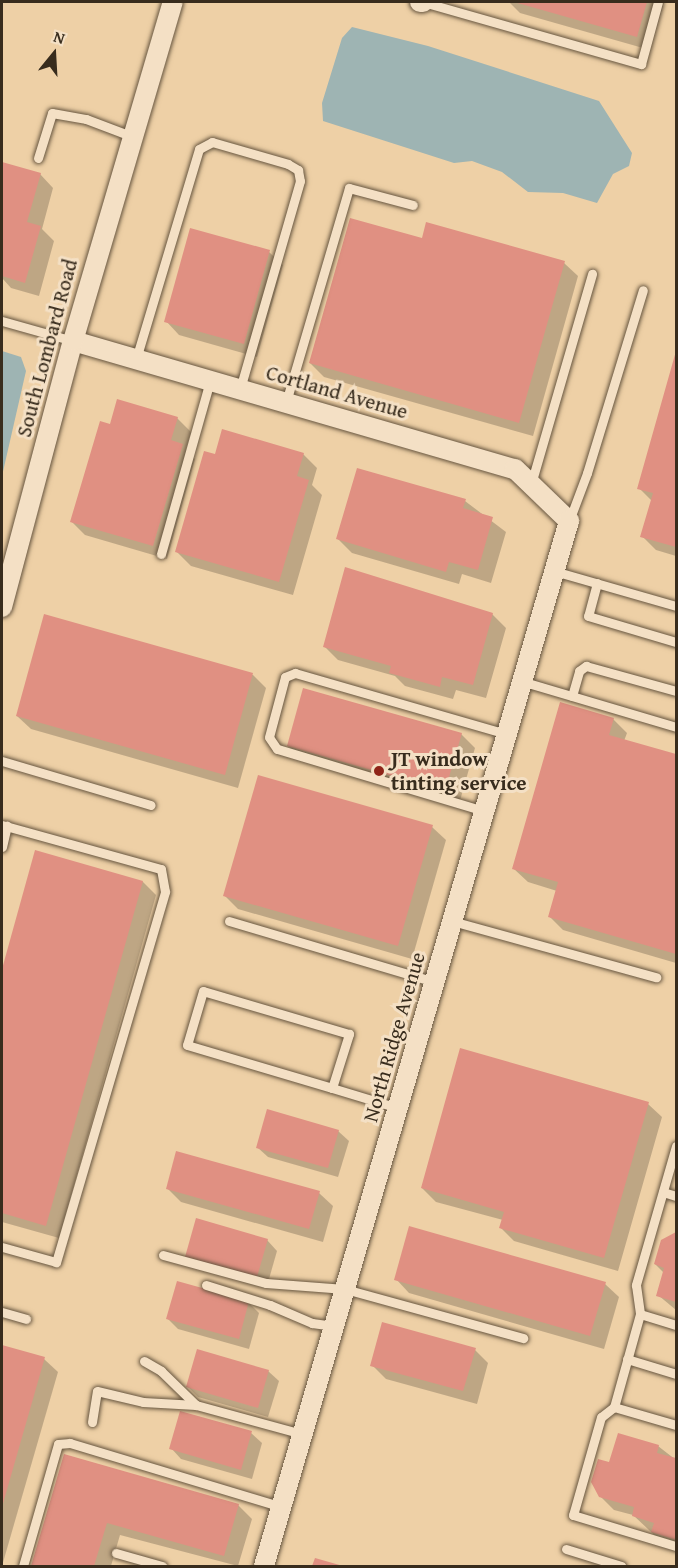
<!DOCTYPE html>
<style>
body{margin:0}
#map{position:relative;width:678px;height:1568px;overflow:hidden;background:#eed0a6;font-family:"Gentium Book Plus",serif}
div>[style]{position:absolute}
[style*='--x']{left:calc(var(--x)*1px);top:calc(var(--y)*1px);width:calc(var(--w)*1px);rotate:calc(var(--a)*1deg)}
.water>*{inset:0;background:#9eb4b3}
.shadow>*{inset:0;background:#0003}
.building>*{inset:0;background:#e09082}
.roads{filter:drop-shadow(0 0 2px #66553f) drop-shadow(0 0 2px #66553f)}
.service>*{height:9px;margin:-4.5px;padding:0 4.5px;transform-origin:4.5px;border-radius:4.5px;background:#f4e0c5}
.minor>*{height:20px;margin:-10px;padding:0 10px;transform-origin:10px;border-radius:10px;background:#f4e0c5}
.dots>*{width:16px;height:16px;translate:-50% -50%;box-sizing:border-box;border:3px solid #f4e0c5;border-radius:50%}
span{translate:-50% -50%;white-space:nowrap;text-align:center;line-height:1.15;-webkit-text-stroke:6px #f4e0c5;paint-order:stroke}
.street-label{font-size:21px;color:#382c1d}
.poi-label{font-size:21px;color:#382c1d;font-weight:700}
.left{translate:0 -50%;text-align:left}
.frame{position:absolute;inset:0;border:3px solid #382c1d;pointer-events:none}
.north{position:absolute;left:24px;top:24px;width:60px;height:60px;-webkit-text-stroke:4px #f4e0c5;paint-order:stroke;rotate:18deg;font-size:16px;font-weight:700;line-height:24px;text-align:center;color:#382c1d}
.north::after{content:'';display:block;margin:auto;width:21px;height:27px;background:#382c1d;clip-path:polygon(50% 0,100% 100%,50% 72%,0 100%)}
</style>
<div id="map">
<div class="water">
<i style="clip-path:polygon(352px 27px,428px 46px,599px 101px,632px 153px,629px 166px,613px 174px,597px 203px,563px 193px,528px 192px,502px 172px,472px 161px,454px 163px,323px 121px,322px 103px,342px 38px)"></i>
<i style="clip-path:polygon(2px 351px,21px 357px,26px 371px,2px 476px)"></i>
</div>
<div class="shadow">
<i style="clip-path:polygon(509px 2px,664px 2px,650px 50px,520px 13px)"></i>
<i style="clip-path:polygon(2px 163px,40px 174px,53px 188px,42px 229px,54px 241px,39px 296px,11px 288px,2px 278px)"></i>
<i style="clip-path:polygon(423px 240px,564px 263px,578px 276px,533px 436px,324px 377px,310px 363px)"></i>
<i style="clip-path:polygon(269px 252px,283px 265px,257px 357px,179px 335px,166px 321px)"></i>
<i style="clip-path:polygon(676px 354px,676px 556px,656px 550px,642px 536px,652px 501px,639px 488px)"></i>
<i style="clip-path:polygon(177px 418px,191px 432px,186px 449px,195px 459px,167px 559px,85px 535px,72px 522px,111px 425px)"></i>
<i style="clip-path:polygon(303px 454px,317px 468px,312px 485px,322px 495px,293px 595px,191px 566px,177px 552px,216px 456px)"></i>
<i style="clip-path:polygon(465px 501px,506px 532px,491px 583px,462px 574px,459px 584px,352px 553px,338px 539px)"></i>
<i style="clip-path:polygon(492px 614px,506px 628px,486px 698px,456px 690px,453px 699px,405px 686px,395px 676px,338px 660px,325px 647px)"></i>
<i style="clip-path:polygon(45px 616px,253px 675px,266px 688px,238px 788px,31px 729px,17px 716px)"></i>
<i style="clip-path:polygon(613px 719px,627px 733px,624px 741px,676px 756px,676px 963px,563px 930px,550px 917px,557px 891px,528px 882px,514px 869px)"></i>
<i style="clip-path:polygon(461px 734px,475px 748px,459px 804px,302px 759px,288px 746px)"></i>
<i style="clip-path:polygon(432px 827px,446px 840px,412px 959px,238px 909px,224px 895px)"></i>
<i style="clip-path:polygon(36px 852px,143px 882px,156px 895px,59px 1238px,2px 1222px,2px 974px)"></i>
<i style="clip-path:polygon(648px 1104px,662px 1117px,618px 1271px,514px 1241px,501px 1228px,503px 1220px,436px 1202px,422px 1188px)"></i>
<i style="clip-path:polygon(338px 1131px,349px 1141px,338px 1177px,268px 1157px,257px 1147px)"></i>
<i style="clip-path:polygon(167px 1188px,319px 1193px,333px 1206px,323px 1242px,181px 1202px)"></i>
<i style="clip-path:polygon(675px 1234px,676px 1234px,676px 1310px,658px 1295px,664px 1273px,655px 1264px)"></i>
<i style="clip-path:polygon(267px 1240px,277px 1251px,267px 1286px,197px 1267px)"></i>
<i style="clip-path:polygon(396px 1279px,605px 1284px,619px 1297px,604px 1349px,409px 1293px)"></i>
<i style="clip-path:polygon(249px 1303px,259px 1313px,249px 1349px,178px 1329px,168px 1319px)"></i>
<i style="clip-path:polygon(2px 1347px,44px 1359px,58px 1372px,2px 1566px)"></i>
<i style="clip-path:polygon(475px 1350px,488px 1363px,477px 1404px,386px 1379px,372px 1365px)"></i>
<i style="clip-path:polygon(268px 1371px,279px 1381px,268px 1417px,198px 1397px,188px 1387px)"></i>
<i style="clip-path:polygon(251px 1433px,262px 1443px,252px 1479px,181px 1459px,171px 1448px)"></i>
<i style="clip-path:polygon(658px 1446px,676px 1460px,676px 1549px,666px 1546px,633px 1515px,614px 1510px,600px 1496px,610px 1464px)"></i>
<i style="clip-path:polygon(65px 1455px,238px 1505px,252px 1519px,238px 1566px,120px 1535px,111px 1566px,33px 1566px)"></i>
</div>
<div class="building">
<i style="clip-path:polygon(514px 2px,647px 2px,637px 37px)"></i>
<i style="clip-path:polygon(2px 162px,41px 173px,27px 222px,41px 226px,25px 283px,2px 276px)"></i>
<i style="clip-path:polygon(350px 218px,422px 238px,426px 222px,565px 261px,519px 423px,309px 363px)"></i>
<i style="clip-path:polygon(190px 228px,270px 250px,244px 344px,164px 322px)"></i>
<i style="clip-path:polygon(676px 351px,676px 547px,640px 537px,653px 493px,637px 489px)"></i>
<i style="clip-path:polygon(117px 399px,178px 417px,171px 440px,183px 444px,153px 546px,70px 522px,100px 421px,110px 424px)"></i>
<i style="clip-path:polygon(222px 429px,304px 453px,297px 476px,309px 480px,279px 582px,175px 552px,204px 451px,215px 454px)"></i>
<i style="clip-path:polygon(357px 468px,466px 499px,463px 508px,493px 517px,478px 570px,449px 562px,446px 572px,336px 539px)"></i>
<i style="clip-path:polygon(345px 567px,493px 613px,473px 685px,442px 677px,440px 687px,389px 673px,391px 666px,323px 647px)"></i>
<i style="clip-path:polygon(44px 614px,253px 673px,225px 775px,16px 716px)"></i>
<i style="clip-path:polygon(303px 688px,462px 733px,445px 791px,287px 746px)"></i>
<i style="clip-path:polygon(560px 702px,614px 718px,609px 735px,676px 754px,676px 954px,548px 917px,558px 882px,512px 869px)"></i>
<i style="clip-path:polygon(258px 775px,433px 825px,398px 946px,223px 896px)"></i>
<i style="clip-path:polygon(35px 850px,143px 881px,46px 1226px,2px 1213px,2px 969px)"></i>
<i style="clip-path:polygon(460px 1048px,649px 1102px,604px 1258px,499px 1228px,504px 1212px,421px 1188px)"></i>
<i style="clip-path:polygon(267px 1109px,339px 1130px,328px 1168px,256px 1148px)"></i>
<i style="clip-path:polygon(176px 1151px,320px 1191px,309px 1229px,166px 1189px)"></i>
<i style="clip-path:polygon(196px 1218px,268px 1239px,257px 1277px,185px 1257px)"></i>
<i style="clip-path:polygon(409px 1226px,606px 1282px,590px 1336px,394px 1280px)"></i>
<i style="clip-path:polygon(676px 1232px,676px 1302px,656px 1296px,664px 1268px,654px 1264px,661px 1240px)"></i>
<i style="clip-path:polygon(177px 1281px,249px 1301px,239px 1339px,166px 1319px)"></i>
<i style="clip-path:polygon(382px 1322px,476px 1348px,463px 1391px,370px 1366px)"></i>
<i style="clip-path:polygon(2px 1345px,45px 1357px,2px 1507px)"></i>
<i style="clip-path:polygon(197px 1349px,269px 1370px,258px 1408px,186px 1387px)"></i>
<i style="clip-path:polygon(180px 1411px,252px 1431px,241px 1470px,169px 1449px)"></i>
<i style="clip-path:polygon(618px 1433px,659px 1445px,657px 1453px,676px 1458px,676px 1540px,651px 1532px,654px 1523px,632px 1516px,634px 1507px,599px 1497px,591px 1482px,598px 1459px,609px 1462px)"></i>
<i style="clip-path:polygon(64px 1454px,239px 1504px,224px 1556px,107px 1523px,94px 1566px,31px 1566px)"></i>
<i style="clip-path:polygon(315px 1558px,343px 1566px,312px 1566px)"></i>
</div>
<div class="roads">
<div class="service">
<i style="--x:423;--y:2;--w:227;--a:15.9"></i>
<i style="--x:641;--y:64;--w:64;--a:-74.7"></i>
<i style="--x:38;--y:158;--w:47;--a:-72.7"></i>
<i style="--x:52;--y:113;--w:35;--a:10"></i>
<i style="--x:86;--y:119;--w:48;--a:20.7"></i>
<i style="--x:2;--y:321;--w:74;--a:15.7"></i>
<i style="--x:136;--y:359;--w:219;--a:-73.3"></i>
<i style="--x:199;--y:149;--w:15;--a:-28"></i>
<i style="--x:212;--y:142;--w:79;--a:16.1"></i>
<i style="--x:288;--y:164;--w:12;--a:31"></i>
<i style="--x:298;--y:170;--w:11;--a:80"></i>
<i style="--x:300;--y:181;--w:216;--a:106.1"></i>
<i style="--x:286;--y:402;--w:223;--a:-73.6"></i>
<i style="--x:349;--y:188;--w:66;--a:14.9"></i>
<i style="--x:531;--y:484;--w:219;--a:-73.8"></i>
<i style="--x:569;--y:521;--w:51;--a:-69.4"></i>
<i style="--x:587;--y:473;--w:191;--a:-73"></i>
<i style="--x:161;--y:554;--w:180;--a:-74.2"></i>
<i style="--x:554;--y:571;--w:127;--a:16"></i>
<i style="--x:597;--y:583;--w:34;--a:105"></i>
<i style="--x:588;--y:616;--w:92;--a:16.5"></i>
<i style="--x:521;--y:681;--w:162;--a:16.5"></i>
<i style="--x:572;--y:696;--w:26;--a:-74"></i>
<i style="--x:579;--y:671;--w:9;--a:-36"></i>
<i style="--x:586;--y:666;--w:93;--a:15.5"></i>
<i style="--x:2;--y:761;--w:155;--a:16.5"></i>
<i style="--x:484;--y:811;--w:216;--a:-163.3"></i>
<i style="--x:277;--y:749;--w:14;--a:-124"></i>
<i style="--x:269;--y:737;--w:62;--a:-75.1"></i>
<i style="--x:285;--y:677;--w:11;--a:-22"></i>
<i style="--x:295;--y:673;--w:221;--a:16.1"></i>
<i style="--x:2;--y:825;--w:165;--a:15.5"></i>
<i style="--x:161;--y:869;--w:23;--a:80"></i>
<i style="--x:165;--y:892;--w:386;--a:106.4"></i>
<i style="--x:56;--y:1262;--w:56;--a:-164.5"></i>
<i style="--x:2;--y:847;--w:22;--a:-77"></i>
<i style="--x:229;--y:921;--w:215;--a:16.5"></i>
<i style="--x:452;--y:921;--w:212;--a:15.4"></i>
<i style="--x:332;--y:1088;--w:57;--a:-72.5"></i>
<i style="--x:349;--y:1034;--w:152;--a:-163.6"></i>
<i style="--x:203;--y:991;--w:56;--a:106.5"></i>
<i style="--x:187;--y:1045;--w:151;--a:16.5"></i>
<i style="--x:332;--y:1088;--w:69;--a:16.9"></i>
<i style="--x:676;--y:1146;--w:145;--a:106.1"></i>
<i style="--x:636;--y:1285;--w:29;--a:82"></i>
<i style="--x:640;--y:1314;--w:97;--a:105.6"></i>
<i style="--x:614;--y:1407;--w:16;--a:142"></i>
<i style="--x:601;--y:1417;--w:102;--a:105.9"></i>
<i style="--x:573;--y:1515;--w:108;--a:16.8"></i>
<i style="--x:663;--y:1192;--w:14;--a:17"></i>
<i style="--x:163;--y:1255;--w:107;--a:15.2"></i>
<i style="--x:266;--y:1283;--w:79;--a:4.3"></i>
<i style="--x:345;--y:1289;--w:185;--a:15.4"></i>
<i style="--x:206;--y:1285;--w:67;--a:17.4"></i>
<i style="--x:270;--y:1305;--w:46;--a:23.2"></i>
<i style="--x:312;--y:1323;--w:22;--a:8"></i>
<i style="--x:2;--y:1312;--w:25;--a:16"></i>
<i style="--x:640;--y:1314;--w:38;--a:17"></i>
<i style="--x:627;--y:1359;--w:51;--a:17"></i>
<i style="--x:144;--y:1361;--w:20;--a:30"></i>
<i style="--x:161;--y:1371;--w:49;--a:44.2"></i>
<i style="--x:196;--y:1405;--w:110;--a:15.3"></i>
<i style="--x:614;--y:1407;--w:65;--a:16.2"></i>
<i style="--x:92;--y:1422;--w:31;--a:-81"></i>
<i style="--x:97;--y:1391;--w:47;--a:13.4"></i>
<i style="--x:143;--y:1402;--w:53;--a:3.2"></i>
<i style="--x:566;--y:1549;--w:58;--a:17.2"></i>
<i style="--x:116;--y:1553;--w:48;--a:15.8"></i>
<i style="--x:23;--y:1566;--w:127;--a:-74"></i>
<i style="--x:58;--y:1444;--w:12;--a:-5"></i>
<i style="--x:70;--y:1443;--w:221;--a:16.8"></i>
</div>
<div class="minor">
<i style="--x:420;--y:2;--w:3;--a:0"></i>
<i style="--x:73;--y:341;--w:460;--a:16.2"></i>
<i style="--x:515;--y:469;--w:75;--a:43.9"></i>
<i style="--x:569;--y:521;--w:1089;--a:106.27"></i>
<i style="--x:2;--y:607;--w:275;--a:-75.1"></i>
<i style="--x:73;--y:341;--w:353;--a:-73.6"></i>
</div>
</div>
<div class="dots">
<i style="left:379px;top:771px;background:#8f2418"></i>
</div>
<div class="street-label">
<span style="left:47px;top:348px;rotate:-75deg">South Lombard Road</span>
<span style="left:337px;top:392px;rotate:16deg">Cortland Avenue</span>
<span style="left:394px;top:1037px;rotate:-74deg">North Ridge Avenue</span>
</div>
<div class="poi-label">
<span class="left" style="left:391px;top:771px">JT window<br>tinting service</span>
</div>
<div class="frame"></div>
<div class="north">N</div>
</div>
